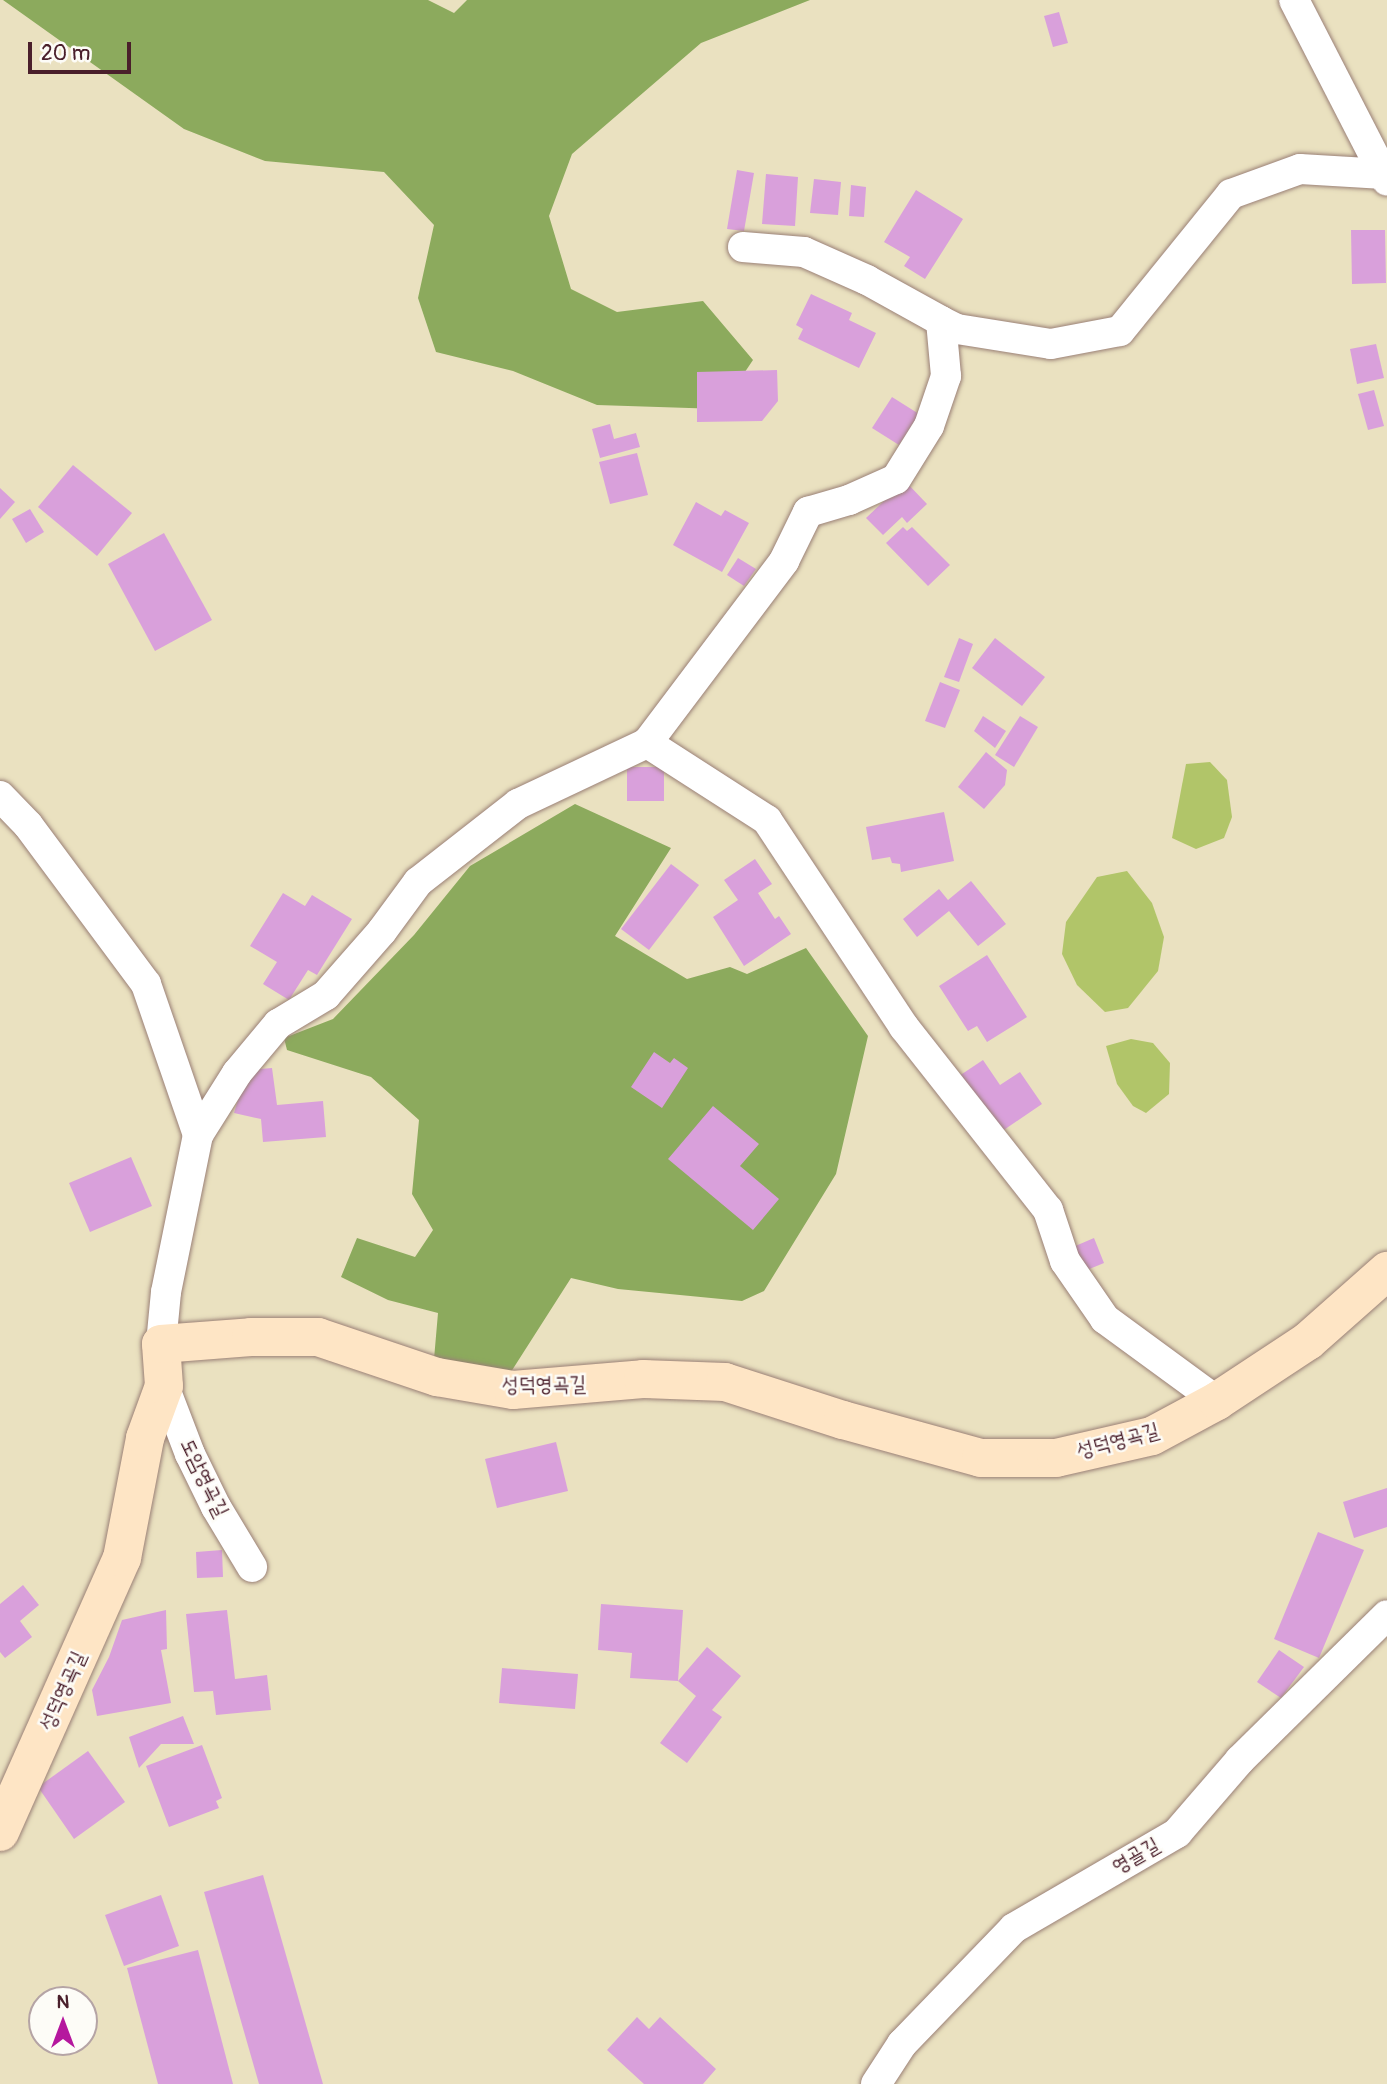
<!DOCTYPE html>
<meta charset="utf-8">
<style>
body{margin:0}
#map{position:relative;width:1387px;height:2084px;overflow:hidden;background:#eae1c0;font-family:Pangolin,"Poor Story",sans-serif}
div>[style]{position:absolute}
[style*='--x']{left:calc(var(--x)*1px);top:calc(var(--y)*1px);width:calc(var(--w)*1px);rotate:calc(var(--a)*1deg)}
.green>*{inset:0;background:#b1c569}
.forest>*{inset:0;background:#8caa5d}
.building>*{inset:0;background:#d9a0db}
.roads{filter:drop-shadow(0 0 2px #9a8076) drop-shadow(0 0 2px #9a8076)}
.street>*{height:30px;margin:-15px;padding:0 15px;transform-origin:15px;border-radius:15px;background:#fff}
.secondary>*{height:38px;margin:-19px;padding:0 19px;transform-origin:19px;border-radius:19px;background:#fee5c5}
span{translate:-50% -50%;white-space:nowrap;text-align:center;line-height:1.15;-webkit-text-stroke:5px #fdfcf7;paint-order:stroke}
.street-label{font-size:21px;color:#4a1f2b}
.north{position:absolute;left:28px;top:1986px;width:70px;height:70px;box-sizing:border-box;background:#fdfcf7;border:2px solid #b5a4a5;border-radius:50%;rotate:0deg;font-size:19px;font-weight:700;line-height:28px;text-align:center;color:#4a1f2b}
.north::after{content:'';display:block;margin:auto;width:24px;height:32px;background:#b5179e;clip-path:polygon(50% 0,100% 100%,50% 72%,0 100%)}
.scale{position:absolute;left:28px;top:42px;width:103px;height:32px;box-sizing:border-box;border:4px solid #4a1f2b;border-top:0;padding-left:9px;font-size:21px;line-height:24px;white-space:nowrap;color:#4a1f2b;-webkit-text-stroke:5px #fdfcf7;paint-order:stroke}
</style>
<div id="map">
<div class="green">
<i style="clip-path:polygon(1210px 762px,1227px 780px,1232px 817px,1224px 838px,1196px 849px,1172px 838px,1186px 764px)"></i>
<i style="clip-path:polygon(1127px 871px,1152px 903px,1164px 937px,1158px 971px,1128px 1008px,1105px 1012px,1077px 985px,1062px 954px,1066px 922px,1097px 877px)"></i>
<i style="clip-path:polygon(1131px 1039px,1153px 1043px,1170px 1063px,1169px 1094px,1146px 1113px,1133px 1106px,1117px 1084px,1106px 1046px)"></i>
</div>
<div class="forest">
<i style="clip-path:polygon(3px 0,428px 0,454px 13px,467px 0,810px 0,701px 43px,572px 154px,549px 216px,571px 289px,617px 312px,703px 301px,753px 360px,720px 409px,597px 405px,513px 371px,436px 352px,418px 298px,434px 225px,384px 172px,265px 161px,184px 129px)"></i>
<i style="clip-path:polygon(575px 804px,671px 848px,615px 936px,687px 979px,730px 967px,747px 974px,806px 948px,868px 1036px,836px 1174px,764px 1291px,742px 1301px,618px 1289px,571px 1278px,509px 1375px,434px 1359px,438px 1313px,388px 1300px,341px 1277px,357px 1238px,415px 1257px,433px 1230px,412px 1194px,419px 1120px,371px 1077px,287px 1050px,284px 1038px,333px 1019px,414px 935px,470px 866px)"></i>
</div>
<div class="building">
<i style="clip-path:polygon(1059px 12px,1068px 43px,1053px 47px,1044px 16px)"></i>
<i style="clip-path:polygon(737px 170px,754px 173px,744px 231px,727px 229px)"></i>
<i style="clip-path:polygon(766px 174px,798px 177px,795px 226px,762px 224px)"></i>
<i style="clip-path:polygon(814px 179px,841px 182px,838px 215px,810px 213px)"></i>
<i style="clip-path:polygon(851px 185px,866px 187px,864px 217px,849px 216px)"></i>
<i style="clip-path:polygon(916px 190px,963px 219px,925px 279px,904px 266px,910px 257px,884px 242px)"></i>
<i style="clip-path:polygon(1351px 230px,1385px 230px,1386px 283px,1352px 284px)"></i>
<i style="clip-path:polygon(811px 294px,852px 313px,849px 320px,876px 333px,859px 368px,798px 339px,803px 329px,796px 325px)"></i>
<i style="clip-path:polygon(1376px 344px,1384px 378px,1357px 384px,1350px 349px)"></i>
<i style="clip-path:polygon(777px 370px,778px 401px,762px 421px,697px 422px,697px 372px)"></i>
<i style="clip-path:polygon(1374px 390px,1384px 426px,1368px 430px,1358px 394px)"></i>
<i style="clip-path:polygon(892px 397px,919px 414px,899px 445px,872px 428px)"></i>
<i style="clip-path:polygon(610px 424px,614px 439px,636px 433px,640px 447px,600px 458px,592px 429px)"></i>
<i style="clip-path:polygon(637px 453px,648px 495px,610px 504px,599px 462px)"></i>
<i style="clip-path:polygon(73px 465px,132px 513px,97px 556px,38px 507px)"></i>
<i style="clip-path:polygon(905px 481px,927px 504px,907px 523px,902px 517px,883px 535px,866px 518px)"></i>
<i style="clip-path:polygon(0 488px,15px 502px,0 519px)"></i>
<i style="clip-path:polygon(696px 502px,721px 516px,725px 510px,749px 523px,722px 572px,673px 545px)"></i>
<i style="clip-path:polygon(30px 509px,44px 532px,26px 543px,12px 519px)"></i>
<i style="clip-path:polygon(903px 527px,907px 531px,912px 527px,950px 565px,928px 586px,886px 543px)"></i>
<i style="clip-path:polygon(164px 533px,212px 620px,155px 651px,108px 564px)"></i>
<i style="clip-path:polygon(738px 558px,756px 569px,744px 586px,727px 575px)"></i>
<i style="clip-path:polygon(959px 638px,973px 644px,959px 682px,944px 677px)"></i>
<i style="clip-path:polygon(995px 638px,1045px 677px,1022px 706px,972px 668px)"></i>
<i style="clip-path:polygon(940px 682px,960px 690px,945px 728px,925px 721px)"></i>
<i style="clip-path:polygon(983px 716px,1006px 731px,995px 748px,974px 731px)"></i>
<i style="clip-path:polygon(1020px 716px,1038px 727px,1014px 767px,995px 755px)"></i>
<i style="clip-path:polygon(986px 752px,1007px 770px,1005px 785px,984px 809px,958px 787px)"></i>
<i style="clip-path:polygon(627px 767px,664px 767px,664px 801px,627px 801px)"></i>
<i style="clip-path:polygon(944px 812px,954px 861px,901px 872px,900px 864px,892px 863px,890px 857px,872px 860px,866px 827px)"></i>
<i style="clip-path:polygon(755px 859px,772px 884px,758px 893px,775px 919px,779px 916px,791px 934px,744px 966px,713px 917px,738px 900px,724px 880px)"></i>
<i style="clip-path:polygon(671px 864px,699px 885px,649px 950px,621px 929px)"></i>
<i style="clip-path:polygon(971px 881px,1006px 924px,978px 946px,949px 911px,917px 937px,903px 919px,939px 889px,948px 900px)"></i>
<i style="clip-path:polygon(283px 893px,305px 906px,312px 895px,352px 919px,317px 975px,308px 970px,289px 1000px,263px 984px,277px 962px,250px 946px)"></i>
<i style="clip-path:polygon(987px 955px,1027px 1017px,987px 1042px,977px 1026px,968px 1031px,939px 986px)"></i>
<i style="clip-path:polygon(654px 1052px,670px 1063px,674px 1058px,688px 1068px,662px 1108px,631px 1087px)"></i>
<i style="clip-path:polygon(983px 1060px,1000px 1085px,1020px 1072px,1042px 1104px,998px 1134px,959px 1076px)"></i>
<i style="clip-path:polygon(272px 1068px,277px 1105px,323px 1101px,326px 1137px,263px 1142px,261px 1119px,234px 1113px,247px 1070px)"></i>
<i style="clip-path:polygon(713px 1106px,759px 1144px,740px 1166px,779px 1199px,753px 1230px,668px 1159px)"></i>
<i style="clip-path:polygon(131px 1157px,152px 1206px,90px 1232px,69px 1183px)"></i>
<i style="clip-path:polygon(1094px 1238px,1104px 1263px,1082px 1272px,1073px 1247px)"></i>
<i style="clip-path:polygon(556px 1442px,568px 1491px,497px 1508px,485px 1459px)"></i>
<i style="clip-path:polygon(1387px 1488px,1387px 1527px,1354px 1538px,1343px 1502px)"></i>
<i style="clip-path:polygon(1318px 1532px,1364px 1550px,1319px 1658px,1274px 1639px)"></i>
<i style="clip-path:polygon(222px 1550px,223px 1577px,197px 1578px,196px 1552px)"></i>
<i style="clip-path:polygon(23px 1585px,39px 1605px,20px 1621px,32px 1637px,5px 1658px,0 1652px,0 1604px)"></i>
<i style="clip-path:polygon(601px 1604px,683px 1610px,678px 1681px,707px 1647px,741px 1676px,712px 1710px,722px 1717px,687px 1763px,660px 1743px,696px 1696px,678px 1681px,630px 1678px,632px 1653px,598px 1650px)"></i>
<i style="clip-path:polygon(166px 1610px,167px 1649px,161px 1650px,171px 1703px,97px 1716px,92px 1690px,109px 1657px,122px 1620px)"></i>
<i style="clip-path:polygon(227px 1610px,235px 1679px,267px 1675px,271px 1710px,216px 1715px,213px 1691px,194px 1692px,186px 1614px)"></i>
<i style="clip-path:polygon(1279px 1650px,1304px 1667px,1281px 1698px,1257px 1682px)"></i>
<i style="clip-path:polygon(502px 1668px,578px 1674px,575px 1709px,499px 1703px)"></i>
<i style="clip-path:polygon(183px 1716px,194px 1744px,161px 1744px,139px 1768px,129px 1737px)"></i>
<i style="clip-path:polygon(202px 1745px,222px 1798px,216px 1801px,219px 1808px,169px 1827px,146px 1766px)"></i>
<i style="clip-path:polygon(88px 1751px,125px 1802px,74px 1839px,38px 1787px)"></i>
<i style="clip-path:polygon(263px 1875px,323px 2084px,259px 2084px,204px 1892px)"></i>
<i style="clip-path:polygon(161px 1895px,179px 1946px,124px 1966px,105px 1915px)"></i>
<i style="clip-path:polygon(198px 1950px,233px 2084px,158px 2084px,127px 1968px)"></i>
<i style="clip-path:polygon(637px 2017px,649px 2029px,660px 2017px,716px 2069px,703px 2084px,644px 2084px,607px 2050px)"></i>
</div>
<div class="roads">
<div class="street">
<i style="--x:1294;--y:0;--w:203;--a:62.8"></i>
<i style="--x:743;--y:247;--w:61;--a:4.7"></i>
<i style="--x:804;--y:252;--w:69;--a:24"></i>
<i style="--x:867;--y:280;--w:85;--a:29"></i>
<i style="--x:0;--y:796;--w:40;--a:46"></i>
<i style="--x:28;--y:825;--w:198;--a:53.4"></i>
<i style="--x:146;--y:984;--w:160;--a:71"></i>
<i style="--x:161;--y:1344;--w:52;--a:-84.5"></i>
<i style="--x:166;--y:1292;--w:160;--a:-78.5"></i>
<i style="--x:198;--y:1135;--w:73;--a:-57.8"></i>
<i style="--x:237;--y:1073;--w:64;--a:-50.1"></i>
<i style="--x:278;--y:1024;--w:56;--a:-31.1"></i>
<i style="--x:326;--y:995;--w:85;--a:-48.8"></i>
<i style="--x:382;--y:931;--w:61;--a:-53.7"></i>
<i style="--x:418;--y:882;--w:127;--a:-38"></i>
<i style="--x:518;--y:804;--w:143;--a:-25.3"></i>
<i style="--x:164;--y:1386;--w:73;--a:69.1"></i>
<i style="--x:190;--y:1454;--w:59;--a:63.9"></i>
<i style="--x:216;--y:1507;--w:70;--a:59"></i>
<i style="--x:1217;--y:1401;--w:139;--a:-143.8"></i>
<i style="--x:1105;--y:1319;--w:70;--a:-124.6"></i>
<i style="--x:1065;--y:1261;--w:54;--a:-108.4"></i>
<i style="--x:1048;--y:1210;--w:233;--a:-128.2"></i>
<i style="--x:904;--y:1027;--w:248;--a:-123.5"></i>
<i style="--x:767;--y:820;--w:143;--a:-147.3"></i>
<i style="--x:647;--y:743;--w:228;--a:-53"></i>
<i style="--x:784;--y:561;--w:55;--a:-63.9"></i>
<i style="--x:808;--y:512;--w:43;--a:-16.3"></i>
<i style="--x:849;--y:500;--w:51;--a:-24.1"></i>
<i style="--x:896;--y:479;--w:62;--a:-58.1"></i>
<i style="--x:929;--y:426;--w:53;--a:-71.2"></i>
<i style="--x:946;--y:376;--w:55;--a:-95.2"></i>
<i style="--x:941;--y:321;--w:18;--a:27"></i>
<i style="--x:957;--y:329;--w:95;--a:9.1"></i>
<i style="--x:1051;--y:344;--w:70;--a:-10.7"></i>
<i style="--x:1120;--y:331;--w:176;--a:-51"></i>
<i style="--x:1231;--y:194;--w:73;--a:-19.9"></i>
<i style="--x:1300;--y:169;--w:84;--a:3.4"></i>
<i style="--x:876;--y:2084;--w:48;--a:-57"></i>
<i style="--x:902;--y:2044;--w:161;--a:-46"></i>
<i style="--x:1014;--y:1928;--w:189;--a:-30.2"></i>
<i style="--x:1177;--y:1833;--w:96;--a:-49.2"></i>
<i style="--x:1240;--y:1760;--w:206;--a:-44.6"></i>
</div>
<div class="secondary">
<i style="--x:0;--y:1832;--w:300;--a:-66"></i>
<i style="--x:122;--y:1558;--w:122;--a:-79.1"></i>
<i style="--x:145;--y:1438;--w:55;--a:-69.9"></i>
<i style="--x:164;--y:1386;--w:42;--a:-94.1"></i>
<i style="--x:161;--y:1344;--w:90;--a:-4.4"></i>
<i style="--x:251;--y:1337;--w:67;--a:0"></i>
<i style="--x:318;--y:1337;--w:126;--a:18.6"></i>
<i style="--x:437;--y:1377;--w:77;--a:9.7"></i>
<i style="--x:513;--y:1390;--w:130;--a:-4.8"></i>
<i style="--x:643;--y:1379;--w:82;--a:2.1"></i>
<i style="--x:725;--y:1382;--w:124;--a:17.9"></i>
<i style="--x:843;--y:1420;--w:143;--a:15.4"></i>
<i style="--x:981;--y:1458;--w:75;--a:0"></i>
<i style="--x:1056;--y:1458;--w:98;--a:-12.9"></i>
<i style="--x:1152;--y:1436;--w:74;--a:-28.3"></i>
<i style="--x:1217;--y:1401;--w:109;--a:-33.4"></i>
<i style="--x:1308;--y:1341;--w:106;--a:-41.5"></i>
</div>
</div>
<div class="street-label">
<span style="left:544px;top:1385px;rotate:-1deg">성덕영곡길</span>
<span style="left:1118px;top:1441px;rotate:-15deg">성덕영곡길</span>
<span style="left:204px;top:1478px;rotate:64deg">도암영곡길</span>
<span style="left:63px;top:1691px;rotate:-66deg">성덕영곡길</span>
<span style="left:1136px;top:1856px;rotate:-30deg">영골길</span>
</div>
<div class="north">N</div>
<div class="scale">20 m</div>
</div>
